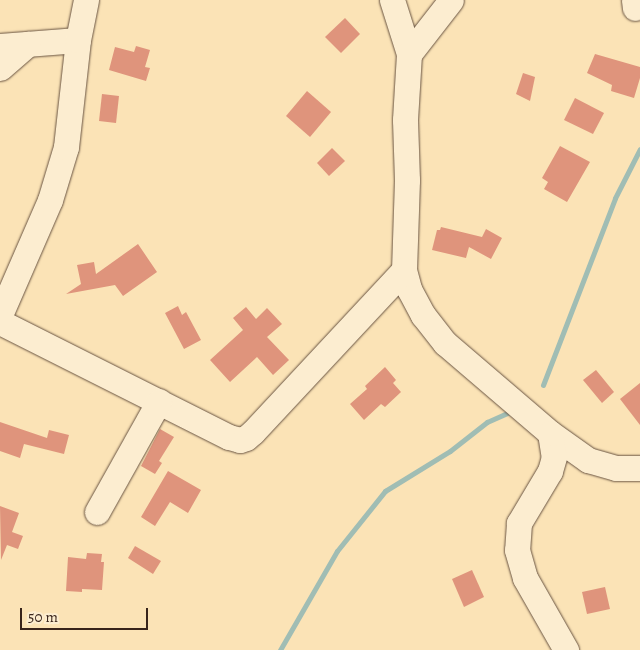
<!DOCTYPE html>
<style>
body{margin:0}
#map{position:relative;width:640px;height:650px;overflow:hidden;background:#fbe3b6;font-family:Alegreya,serif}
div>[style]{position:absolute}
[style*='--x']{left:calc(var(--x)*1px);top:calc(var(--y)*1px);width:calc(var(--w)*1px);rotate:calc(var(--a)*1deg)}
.stream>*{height:5px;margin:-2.5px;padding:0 2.5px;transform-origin:2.5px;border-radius:2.5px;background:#a0bdb4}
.building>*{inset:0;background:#df947c}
.roads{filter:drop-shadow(0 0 1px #695442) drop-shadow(0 0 1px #695442)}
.minor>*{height:25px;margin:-12.5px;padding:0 12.5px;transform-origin:12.5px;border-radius:12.5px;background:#fcedd0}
span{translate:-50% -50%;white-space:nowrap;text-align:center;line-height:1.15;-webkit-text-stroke:4.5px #fcedd0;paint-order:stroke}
.scale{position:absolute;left:20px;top:608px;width:128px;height:22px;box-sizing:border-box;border:2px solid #38241b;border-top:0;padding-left:6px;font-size:15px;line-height:18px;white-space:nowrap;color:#38241b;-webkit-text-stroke:4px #fcedd0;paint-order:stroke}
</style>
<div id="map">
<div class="stream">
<i style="--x:543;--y:385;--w:200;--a:-68.9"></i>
<i style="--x:615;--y:198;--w:55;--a:-63"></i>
<i style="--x:280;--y:650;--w:114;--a:-60.1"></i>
<i style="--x:337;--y:551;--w:77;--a:-51.3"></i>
<i style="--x:385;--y:491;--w:76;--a:-31.6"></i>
<i style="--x:450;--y:451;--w:47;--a:-38.1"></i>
<i style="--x:487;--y:422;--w:27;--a:-24"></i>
</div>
<div class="building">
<i style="clip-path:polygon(345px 18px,360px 34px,341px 53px,325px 37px)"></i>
<i style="clip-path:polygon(136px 46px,150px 50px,145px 67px,150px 68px,146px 81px,109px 70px,115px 47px,134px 52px)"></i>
<i style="clip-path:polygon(595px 54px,640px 67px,640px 78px,634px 98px,611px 91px,612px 85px,587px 73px)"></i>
<i style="clip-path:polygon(523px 73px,535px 77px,530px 101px,516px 94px)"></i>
<i style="clip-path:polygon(307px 91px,331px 112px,310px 137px,286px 116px)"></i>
<i style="clip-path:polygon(102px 94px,119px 96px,116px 123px,99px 121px)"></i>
<i style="clip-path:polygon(575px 98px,604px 113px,593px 134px,564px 120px)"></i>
<i style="clip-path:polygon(560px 146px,590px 162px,567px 202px,544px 189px,548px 182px,542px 178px)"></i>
<i style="clip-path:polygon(332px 148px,345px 161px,329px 176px,317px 163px)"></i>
<i style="clip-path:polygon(441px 227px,482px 237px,486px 229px,502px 238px,491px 259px,469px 247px,466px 258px,432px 250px,437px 230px,440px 230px)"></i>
<i style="clip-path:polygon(138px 244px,157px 272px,123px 296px,115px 285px,66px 294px,81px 284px,77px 265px,94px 262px,96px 274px)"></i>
<i style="clip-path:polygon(178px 306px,182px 315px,186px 312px,201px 340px,184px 349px,165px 313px)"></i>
<i style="clip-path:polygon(246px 307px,256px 319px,267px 308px,282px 324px,267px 337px,289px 360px,273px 375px,257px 357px,230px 382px,210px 360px,243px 330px,233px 318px)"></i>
<i style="clip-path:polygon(385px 367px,396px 380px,393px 383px,401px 392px,385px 407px,381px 404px,364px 420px,350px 404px,367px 389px,365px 386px)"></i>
<i style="clip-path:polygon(596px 370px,614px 392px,602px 403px,583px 380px)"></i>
<i style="clip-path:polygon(640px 383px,640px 425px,620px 399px)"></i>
<i style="clip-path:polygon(0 422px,47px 438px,49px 430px,69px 435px,64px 454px,24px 444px,20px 458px,0 451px)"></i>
<i style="clip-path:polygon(160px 429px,174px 437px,159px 461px,162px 463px,155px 474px,141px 466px)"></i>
<i style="clip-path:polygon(168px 471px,201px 490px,188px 513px,170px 502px,155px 526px,141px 517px)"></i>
<i style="clip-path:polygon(0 506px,19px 513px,12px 532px,23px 536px,18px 549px,7px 545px,1px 560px)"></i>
<i style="clip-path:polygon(135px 546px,161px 561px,153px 574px,128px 558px)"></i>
<i style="clip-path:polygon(87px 553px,102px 554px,101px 562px,104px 562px,102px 590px,82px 589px,82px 592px,66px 591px,68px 557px,86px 559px)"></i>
<i style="clip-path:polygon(472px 570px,484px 597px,464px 607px,452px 579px)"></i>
<i style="clip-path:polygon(605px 587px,610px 609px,587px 614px,582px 592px)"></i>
</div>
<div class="roads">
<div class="minor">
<i style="--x:392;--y:0;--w:57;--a:72.5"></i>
<i style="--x:409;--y:54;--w:66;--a:93.5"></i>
<i style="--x:405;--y:120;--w:60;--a:88.1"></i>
<i style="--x:407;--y:180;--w:90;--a:91.9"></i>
<i style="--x:404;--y:270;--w:20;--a:75"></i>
<i style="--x:409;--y:289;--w:30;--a:62"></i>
<i style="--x:423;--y:315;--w:36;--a:52"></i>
<i style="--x:445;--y:343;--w:138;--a:40.6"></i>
<i style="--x:550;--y:433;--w:47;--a:35.4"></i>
<i style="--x:588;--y:460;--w:29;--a:16"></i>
<i style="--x:616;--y:468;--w:24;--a:0"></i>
<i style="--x:634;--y:0;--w:8;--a:83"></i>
<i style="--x:0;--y:46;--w:78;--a:-4.4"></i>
<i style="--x:409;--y:54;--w:68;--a:-52.1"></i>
<i style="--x:0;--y:68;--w:37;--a:-41"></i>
<i style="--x:0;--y:315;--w:125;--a:-66.5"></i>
<i style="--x:50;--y:200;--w:55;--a:-73.2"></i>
<i style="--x:66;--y:147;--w:108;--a:-83.6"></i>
<i style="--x:78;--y:40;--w:41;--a:-78.7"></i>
<i style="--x:0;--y:322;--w:256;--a:26.7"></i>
<i style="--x:229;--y:437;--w:11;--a:15"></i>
<i style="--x:240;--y:440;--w:6;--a:-18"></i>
<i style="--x:246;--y:438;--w:9;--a:-41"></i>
<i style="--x:253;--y:432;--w:221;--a:-47"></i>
<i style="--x:550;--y:433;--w:24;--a:81"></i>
<i style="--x:554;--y:457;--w:15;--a:106"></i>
<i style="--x:550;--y:471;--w:61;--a:120.8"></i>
<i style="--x:519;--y:523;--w:27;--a:94"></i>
<i style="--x:517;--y:550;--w:29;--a:74"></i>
<i style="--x:525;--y:578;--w:83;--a:60.3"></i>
<i style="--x:97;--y:512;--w:127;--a:-60.8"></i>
</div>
</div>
<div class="scale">50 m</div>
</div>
